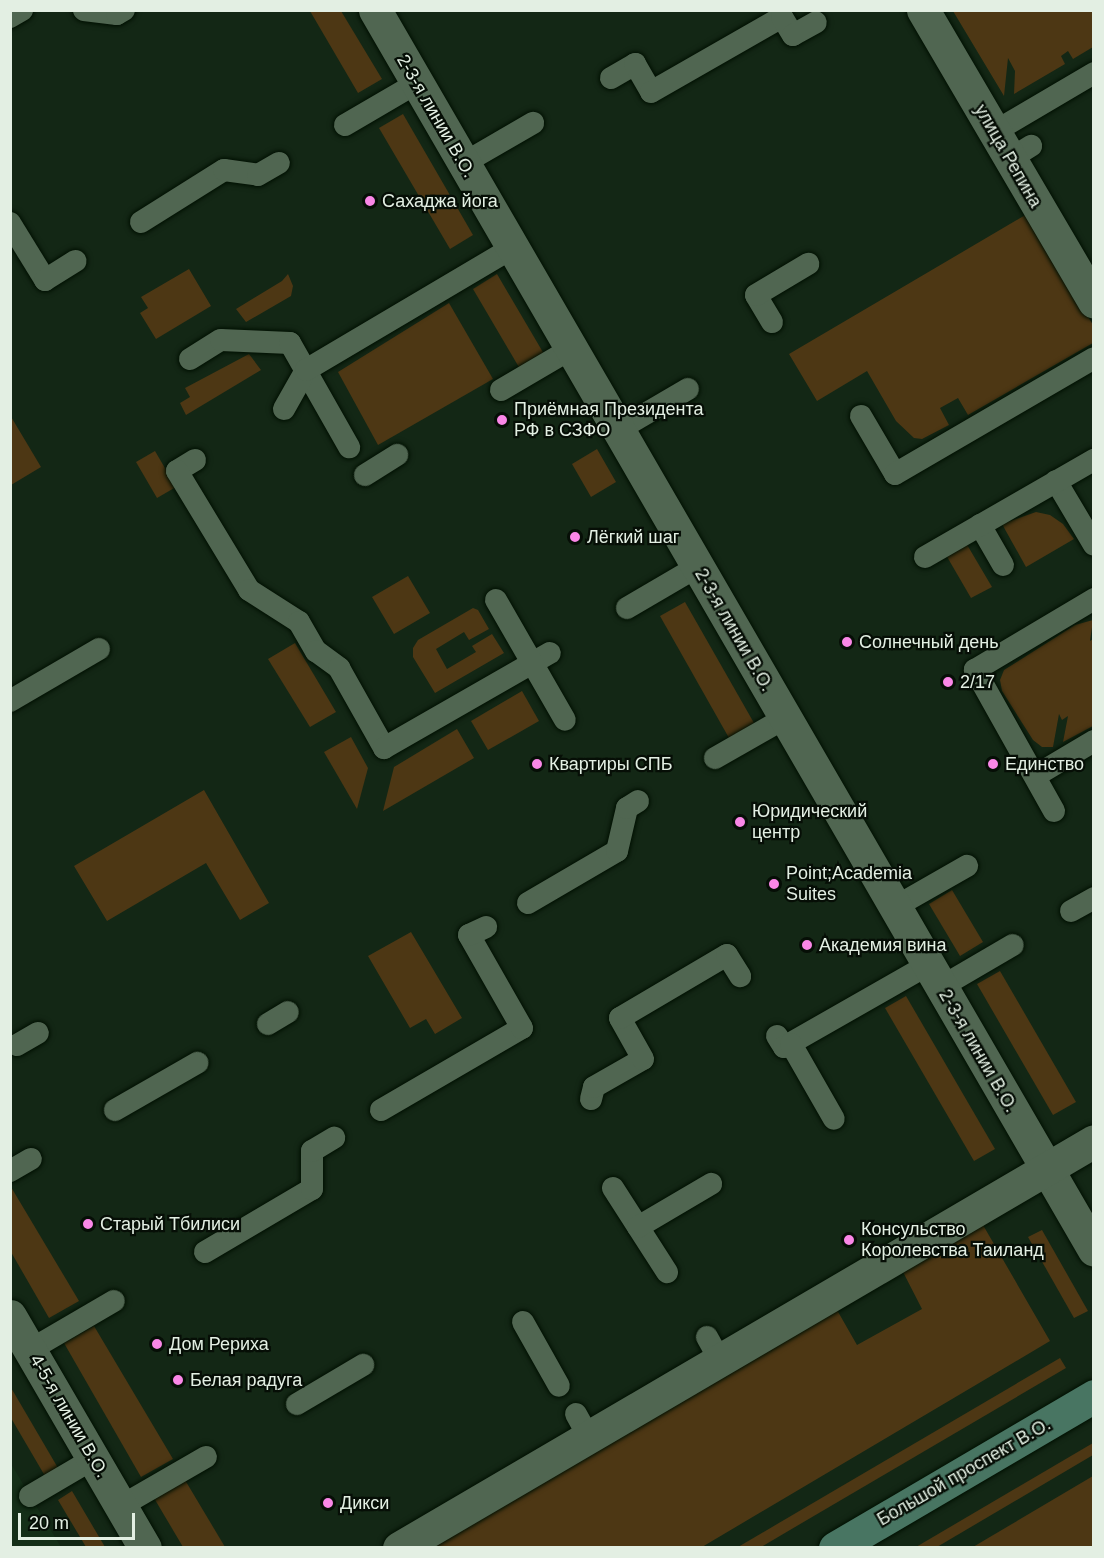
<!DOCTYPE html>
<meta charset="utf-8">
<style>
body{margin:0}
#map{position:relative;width:1104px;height:1558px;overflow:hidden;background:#132715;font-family:Arial,sans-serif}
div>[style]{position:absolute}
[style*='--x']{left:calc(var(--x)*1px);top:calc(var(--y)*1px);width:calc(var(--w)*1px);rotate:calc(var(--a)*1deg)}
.built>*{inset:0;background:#152f18}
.green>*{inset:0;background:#4d3714}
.roads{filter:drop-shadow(0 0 2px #011002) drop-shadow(0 0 2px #011002)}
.lane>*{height:22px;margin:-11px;padding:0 11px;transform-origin:11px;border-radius:11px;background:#506651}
.street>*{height:33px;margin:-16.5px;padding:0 16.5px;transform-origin:16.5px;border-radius:16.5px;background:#506651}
.secondary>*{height:33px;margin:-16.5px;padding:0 16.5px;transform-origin:16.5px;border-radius:16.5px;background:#487562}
.dots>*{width:16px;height:16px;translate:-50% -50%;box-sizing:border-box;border:3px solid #060e06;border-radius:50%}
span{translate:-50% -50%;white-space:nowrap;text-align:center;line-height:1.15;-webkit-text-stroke:4.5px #060e06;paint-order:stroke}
.street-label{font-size:18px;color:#e3efe3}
.poi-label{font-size:18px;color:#e3efe3}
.left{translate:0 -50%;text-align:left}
.frame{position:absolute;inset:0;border:12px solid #e3efe3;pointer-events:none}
.scale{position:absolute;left:18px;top:1513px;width:117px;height:27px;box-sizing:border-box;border:3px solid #e3efe3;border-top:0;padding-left:8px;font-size:18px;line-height:21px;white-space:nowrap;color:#e3efe3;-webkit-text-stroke:4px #060e06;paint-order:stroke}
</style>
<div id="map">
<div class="built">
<i style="clip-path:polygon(10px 1462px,41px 1514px,61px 1547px,11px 1547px)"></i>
</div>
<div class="green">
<i style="clip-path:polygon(310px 11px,341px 11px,382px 79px,358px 93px)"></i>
<i style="clip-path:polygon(953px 11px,1093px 11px,1093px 47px,1073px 59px,1068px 51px,1061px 56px,1065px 64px,1014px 94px,1015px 71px,1008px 58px,1004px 96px)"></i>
<i style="clip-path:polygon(403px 114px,473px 235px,450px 249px,379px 128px)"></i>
<i style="clip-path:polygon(1027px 214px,1093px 325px,1093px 343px,968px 415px,958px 398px,940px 408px,949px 425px,922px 439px,914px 438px,896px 421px,867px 371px,817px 401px,789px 354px)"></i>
<i style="clip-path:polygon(189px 269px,211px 306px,156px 339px,140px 313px,148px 308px,141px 297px)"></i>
<i style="clip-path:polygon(288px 274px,293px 286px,291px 296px,246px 322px,236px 309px,282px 281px)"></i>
<i style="clip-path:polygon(497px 274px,544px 354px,520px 369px,473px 289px)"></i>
<i style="clip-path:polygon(449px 303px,493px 379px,378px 445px,338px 372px)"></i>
<i style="clip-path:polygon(249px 354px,261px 370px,186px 415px,180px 403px,190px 397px,185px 388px)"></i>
<i style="clip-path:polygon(10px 415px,41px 467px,11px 485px,10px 485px)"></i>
<i style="clip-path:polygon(597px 449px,616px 482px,591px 497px,572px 464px)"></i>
<i style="clip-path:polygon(155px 451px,176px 487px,157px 498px,136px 462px)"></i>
<i style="clip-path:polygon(1036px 512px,1050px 515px,1063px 524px,1074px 539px,1026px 567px,1002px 524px)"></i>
<i style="clip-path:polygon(966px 543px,992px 587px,971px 598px,946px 555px)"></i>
<i style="clip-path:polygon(408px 576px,430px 613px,394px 634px,372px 597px)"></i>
<i style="clip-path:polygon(685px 602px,754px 723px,729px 738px,660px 616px)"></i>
<i style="clip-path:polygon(473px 608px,478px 610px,489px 629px,469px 640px,464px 632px,436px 649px,447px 669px,476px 652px,472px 646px,492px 634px,504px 653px,435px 693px,413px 657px,413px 648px,418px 640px)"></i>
<i style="clip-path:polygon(1093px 620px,1090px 641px,1093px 639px,1093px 726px,1063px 742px,1068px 716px,1062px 720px,1059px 714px,1053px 747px,1042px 747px,1033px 740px,1002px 691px,1000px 680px,1004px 670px,1075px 625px)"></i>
<i style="clip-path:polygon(295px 643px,336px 712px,310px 727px,268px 659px)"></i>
<i style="clip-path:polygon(522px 691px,539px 721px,488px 750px,471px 721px)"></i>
<i style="clip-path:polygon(457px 729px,474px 758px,383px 811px,394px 767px)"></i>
<i style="clip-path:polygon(351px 737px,368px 768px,357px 809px,324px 752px)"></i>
<i style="clip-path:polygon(204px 790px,269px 903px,240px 920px,206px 863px,107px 921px,74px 866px)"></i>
<i style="clip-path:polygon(952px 890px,983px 942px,960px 956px,929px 904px)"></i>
<i style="clip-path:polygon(411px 932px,462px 1018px,435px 1034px,426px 1019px,410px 1028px,368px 956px)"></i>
<i style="clip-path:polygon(1000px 971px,1076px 1102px,1053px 1115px,977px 984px)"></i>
<i style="clip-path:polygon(906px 996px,995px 1149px,974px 1161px,885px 1008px)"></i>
<i style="clip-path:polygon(11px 1187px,79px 1301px,49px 1318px,11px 1252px)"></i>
<i style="clip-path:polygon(983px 1225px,1050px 1341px,702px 1547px,431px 1548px,837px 1310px,857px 1345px,922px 1309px,903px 1272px)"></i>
<i style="clip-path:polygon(1042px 1230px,1088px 1311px,1074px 1318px,1028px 1237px)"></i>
<i style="clip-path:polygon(94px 1326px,173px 1459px,141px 1477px,64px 1343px)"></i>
<i style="clip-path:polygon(1060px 1358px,1066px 1368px,761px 1547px,738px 1547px)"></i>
<i style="clip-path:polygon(10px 1386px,58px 1468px,45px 1476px,11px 1418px)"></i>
<i style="clip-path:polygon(1093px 1443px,1093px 1455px,937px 1547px,916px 1547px)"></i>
<i style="clip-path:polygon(1093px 1476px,1093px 1547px,973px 1547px)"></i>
<i style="clip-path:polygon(185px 1480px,225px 1547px,183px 1547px,154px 1498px)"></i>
<i style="clip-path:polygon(72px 1491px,105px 1547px,86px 1547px,58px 1500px)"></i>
</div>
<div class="roads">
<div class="lane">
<i style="--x:84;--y:10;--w:33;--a:7"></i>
<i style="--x:117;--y:14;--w:8;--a:-30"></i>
<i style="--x:10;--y:17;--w:14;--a:-30"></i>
<i style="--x:611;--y:78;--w:28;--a:-30"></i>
<i style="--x:635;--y:64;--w:32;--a:60"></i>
<i style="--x:651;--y:92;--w:151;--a:-29.8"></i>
<i style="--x:782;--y:17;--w:21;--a:59"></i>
<i style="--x:793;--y:35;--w:26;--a:-29"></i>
<i style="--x:345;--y:125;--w:83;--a:-30.3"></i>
<i style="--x:994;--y:132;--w:116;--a:-30.5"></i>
<i style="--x:1010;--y:159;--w:25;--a:-32"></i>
<i style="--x:464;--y:163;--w:80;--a:-30.1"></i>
<i style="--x:141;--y:222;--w:98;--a:-32.1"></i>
<i style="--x:224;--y:170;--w:34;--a:8"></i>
<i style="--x:258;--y:175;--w:24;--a:-30"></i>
<i style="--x:10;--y:223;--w:67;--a:58.4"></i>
<i style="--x:45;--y:280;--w:36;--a:-32"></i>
<i style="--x:772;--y:322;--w:31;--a:-121"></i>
<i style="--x:756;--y:295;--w:61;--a:-30.8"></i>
<i style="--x:190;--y:359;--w:36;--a:-32"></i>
<i style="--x:221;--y:340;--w:69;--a:2.5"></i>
<i style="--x:290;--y:343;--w:120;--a:60.4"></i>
<i style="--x:501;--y:390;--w:81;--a:-30.4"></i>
<i style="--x:284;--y:409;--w:45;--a:-60.6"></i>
<i style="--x:306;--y:370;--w:239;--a:-30.6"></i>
<i style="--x:861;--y:416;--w:67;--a:59.6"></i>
<i style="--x:895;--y:474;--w:230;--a:-30.2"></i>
<i style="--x:618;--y:430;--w:81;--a:-30.4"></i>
<i style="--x:195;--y:460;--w:21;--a:149"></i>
<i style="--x:177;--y:471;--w:139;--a:58.8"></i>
<i style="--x:249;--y:590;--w:59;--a:32.6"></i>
<i style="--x:299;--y:622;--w:34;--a:60"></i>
<i style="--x:316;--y:651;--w:29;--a:36"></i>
<i style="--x:339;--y:668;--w:92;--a:60.6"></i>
<i style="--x:384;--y:748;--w:191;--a:-29.8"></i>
<i style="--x:365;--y:475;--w:38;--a:-32"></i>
<i style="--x:1056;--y:481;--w:74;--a:59.3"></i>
<i style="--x:980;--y:525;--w:46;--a:60.1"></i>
<i style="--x:925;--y:557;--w:195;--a:-29.9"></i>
<i style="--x:496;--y:600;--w:138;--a:60.1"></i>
<i style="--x:627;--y:608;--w:81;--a:-30.4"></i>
<i style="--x:10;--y:701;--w:103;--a:-30.3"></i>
<i style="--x:715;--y:758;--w:81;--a:-29.7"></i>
<i style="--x:1035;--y:776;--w:69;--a:-30.7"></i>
<i style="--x:1054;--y:811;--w:162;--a:-119.3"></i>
<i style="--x:975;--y:670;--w:139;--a:-30.8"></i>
<i style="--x:528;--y:903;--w:103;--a:-30.3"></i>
<i style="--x:617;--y:851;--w:44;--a:-76.9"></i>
<i style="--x:627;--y:808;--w:13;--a:-32"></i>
<i style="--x:895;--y:907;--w:83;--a:-29.7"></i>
<i style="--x:1071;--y:911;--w:26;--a:-29"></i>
<i style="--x:941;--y:987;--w:83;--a:-30.3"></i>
<i style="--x:268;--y:1024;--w:23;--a:-31"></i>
<i style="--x:777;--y:1036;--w:13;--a:58"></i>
<i style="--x:784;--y:1047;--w:166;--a:-29.7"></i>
<i style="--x:791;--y:1044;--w:86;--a:60.2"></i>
<i style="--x:17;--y:1045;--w:24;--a:-30"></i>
<i style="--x:591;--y:1099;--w:12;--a:-76"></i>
<i style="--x:594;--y:1087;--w:56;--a:-29.7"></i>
<i style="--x:643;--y:1059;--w:47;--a:-119.3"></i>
<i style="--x:620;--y:1018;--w:124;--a:-30.5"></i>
<i style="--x:727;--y:955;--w:25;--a:58"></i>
<i style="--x:115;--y:1110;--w:95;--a:-29.8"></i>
<i style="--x:381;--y:1110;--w:163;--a:-30.2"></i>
<i style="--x:522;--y:1028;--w:107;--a:-119.7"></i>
<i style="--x:469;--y:935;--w:19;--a:-25"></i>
<i style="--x:10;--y:1171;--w:24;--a:-30"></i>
<i style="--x:613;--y:1188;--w:100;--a:57.3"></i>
<i style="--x:638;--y:1227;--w:85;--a:-30.5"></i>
<i style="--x:205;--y:1252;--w:124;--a:-30.5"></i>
<i style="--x:312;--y:1189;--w:38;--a:-90"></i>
<i style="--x:312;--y:1151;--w:26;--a:-31"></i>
<i style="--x:523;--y:1322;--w:73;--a:60.6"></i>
<i style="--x:707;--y:1337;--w:26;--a:61"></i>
<i style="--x:30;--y:1350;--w:97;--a:-30.3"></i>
<i style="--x:297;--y:1404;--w:77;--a:-30.6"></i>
<i style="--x:576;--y:1414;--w:26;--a:61"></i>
<i style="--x:30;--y:1496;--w:73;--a:-30.4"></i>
<i style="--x:121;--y:1506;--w:98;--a:-30"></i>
</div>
<div class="street">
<i style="--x:375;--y:10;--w:1433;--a:59.89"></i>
<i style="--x:923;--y:10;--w:338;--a:59.6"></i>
<i style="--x:10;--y:1316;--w:268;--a:59.8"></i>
<i style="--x:399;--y:1548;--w:805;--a:-30.35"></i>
</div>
<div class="secondary">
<i style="--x:835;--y:1548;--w:300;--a:-30.4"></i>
</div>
</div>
<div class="dots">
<i style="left:370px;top:201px;background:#fa87e7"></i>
<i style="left:502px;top:420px;background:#fa87e7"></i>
<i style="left:575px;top:537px;background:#fa87e7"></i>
<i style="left:847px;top:642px;background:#fa87e7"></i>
<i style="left:948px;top:682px;background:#fa87e7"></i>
<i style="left:537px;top:764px;background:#fa87e7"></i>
<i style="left:993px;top:764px;background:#fa87e7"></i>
<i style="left:740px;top:822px;background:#fa87e7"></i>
<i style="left:774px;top:884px;background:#fa87e7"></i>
<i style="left:807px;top:945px;background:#fa87e7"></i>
<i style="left:88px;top:1224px;background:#fa87e7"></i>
<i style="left:849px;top:1240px;background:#fa87e7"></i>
<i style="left:157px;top:1344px;background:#fa87e7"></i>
<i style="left:178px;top:1380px;background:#fa87e7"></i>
<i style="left:328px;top:1503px;background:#fa87e7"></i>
</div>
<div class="street-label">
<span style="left:436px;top:116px;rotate:60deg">2-3-я линии В.О.</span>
<span style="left:1008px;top:156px;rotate:60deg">улица Репина</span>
<span style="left:734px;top:630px;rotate:60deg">2-3-я линии В.О.</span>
<span style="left:978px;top:1051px;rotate:60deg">2-3-я линии В.О.</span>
<span style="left:69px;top:1416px;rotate:60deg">4-5-я линии В.О.</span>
<span style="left:964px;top:1472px;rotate:-30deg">Большой проспект В.О.</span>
</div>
<div class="poi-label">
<span class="left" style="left:382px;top:201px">Сахаджа йога</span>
<span class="left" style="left:514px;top:420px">Приёмная Президента<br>РФ в СЗФО</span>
<span class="left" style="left:587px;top:537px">Лёгкий шаг</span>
<span class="left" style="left:859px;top:642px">Солнечный день</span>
<span class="left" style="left:960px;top:682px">2/17</span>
<span class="left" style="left:549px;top:764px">Квартиры СПБ</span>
<span class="left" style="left:1005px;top:764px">Единство</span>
<span class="left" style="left:752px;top:822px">Юридический<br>центр</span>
<span class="left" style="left:786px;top:884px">Point;Academia<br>Suites</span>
<span class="left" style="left:819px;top:945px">Академия вина</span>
<span class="left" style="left:100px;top:1224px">Старый Тбилиси</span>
<span class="left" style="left:861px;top:1240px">Консульство<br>Королевства Таиланд</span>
<span class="left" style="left:169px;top:1344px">Дом Рериха</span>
<span class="left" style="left:190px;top:1380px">Белая радуга</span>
<span class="left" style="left:340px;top:1503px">Дикси</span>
</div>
<div class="frame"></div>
<div class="scale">20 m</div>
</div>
